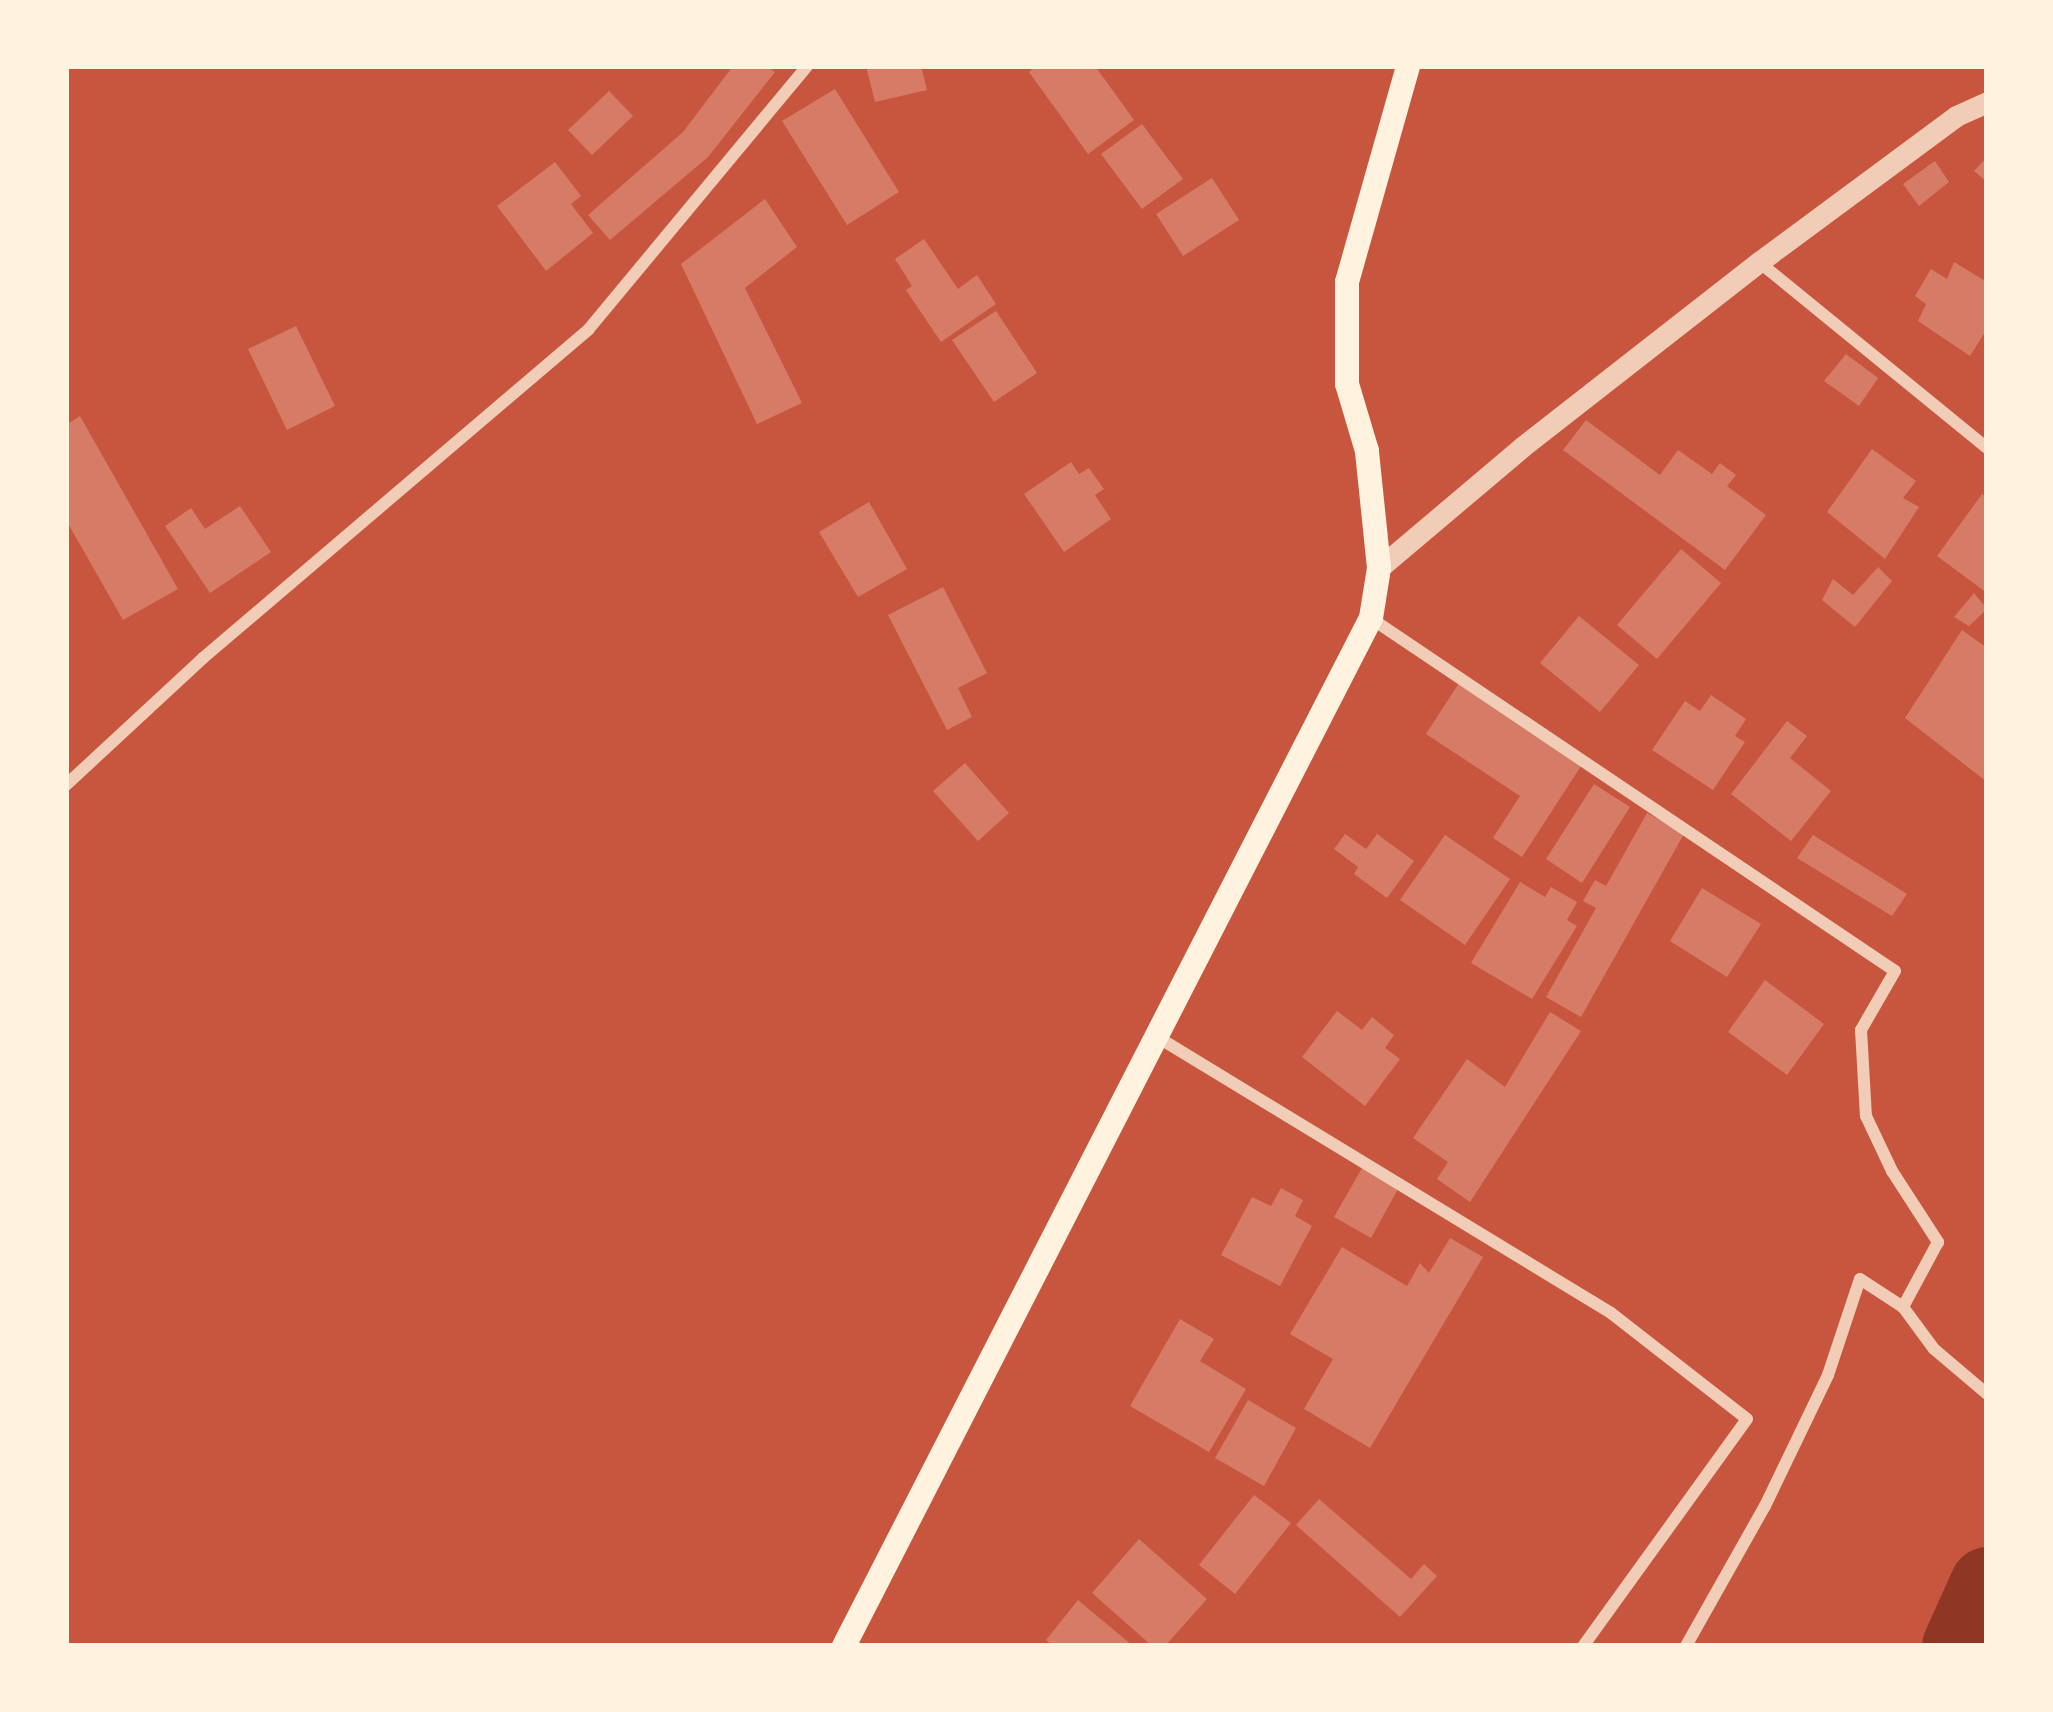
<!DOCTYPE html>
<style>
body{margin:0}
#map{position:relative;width:2053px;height:1712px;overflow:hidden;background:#c8553d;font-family:"Source Serif 4",serif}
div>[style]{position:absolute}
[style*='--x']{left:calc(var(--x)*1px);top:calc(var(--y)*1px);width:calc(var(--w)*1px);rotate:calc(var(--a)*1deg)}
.river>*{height:75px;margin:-37.5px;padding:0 37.5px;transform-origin:37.5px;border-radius:37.5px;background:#8f3625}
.building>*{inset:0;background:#d67c66}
.minor>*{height:12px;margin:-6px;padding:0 6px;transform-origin:6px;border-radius:6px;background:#f1ccb7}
.tertiary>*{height:21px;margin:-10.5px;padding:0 10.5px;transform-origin:10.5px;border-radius:10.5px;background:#f1ccb7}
.secondary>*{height:24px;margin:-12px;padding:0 12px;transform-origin:12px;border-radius:12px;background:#fff3e0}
span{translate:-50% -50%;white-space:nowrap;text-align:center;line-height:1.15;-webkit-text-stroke:12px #fff3e0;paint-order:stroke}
.frame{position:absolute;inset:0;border:69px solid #fff3e0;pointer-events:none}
</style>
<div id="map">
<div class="river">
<i style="--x:1959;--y:1646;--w:68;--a:-65.7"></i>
</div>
<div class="building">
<i style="clip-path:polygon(733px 66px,766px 66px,775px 72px,708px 157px,610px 240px,588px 215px,683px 132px)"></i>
<i style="clip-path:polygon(866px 66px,921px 66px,927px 90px,875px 102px)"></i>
<i style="clip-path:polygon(1036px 66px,1095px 66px,1134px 120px,1088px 154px,1029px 72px)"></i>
<i style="clip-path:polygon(835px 89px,899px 192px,847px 225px,782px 121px)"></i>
<i style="clip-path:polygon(609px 91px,633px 116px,592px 155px,568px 130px)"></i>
<i style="clip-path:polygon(1142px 124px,1183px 179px,1142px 209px,1101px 154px)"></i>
<i style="clip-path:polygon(1987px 157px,1987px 182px,1974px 171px)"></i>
<i style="clip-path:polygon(1935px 161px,1949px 182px,1919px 206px,1903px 184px)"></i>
<i style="clip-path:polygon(555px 162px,581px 196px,571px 204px,593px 233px,546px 271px,497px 206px)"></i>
<i style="clip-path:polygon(1212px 178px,1239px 220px,1183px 256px,1156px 214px)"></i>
<i style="clip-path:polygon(765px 199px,797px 247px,745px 288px,802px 403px,757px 424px,681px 264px)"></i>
<i style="clip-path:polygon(924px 239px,958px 289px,977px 275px,996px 304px,941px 342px,906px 290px,912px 286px,895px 259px)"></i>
<i style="clip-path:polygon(1954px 262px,1987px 282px,1987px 329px,1970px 356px,1918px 321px,1926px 304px,1915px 296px,1931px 269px,1947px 279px)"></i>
<i style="clip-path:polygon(996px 311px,1037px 373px,994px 402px,952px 340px)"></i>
<i style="clip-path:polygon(296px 326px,335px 406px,287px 430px,248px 349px)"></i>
<i style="clip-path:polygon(1846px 354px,1878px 378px,1859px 406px,1824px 381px)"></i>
<i style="clip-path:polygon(80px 416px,178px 589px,123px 620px,66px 520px,66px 425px)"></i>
<i style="clip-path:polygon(1586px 420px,1660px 475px,1678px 450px,1712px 474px,1720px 463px,1736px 475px,1727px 486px,1766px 515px,1725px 570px,1563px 450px)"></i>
<i style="clip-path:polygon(1872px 449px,1916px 481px,1903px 498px,1919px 507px,1885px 559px,1827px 512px)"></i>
<i style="clip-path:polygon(1071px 462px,1079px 474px,1089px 468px,1104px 489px,1095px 495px,1111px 519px,1064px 552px,1024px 494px)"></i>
<i style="clip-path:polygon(1982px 494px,1987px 498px,1987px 593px,1937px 556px)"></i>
<i style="clip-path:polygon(869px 502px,907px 569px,858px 597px,819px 532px)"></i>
<i style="clip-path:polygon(240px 506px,271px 552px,210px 593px,165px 526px,191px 508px,205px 529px)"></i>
<i style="clip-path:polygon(1681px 549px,1721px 583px,1657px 659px,1617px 625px)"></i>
<i style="clip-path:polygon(1878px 567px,1892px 581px,1855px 627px,1822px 600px,1833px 579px,1853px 595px)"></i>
<i style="clip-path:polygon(943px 587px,987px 673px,958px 688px,972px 717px,947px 730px,888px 615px)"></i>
<i style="clip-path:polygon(1974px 593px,1987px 609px,1969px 626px,1954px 617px)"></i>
<i style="clip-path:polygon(1579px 616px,1639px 665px,1600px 712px,1540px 663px)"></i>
<i style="clip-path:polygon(1962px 630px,1987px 648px,1987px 782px,1905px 718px)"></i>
<i style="clip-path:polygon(1459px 683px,1583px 763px,1522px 857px,1493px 838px,1520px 796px,1426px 734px)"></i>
<i style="clip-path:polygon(1711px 695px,1746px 719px,1735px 736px,1745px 742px,1713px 790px,1652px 750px,1685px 701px,1700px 711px)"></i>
<i style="clip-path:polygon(1787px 721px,1807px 736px,1790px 758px,1831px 791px,1791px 841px,1731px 794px)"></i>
<i style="clip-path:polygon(965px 763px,1009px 813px,978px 841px,933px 791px)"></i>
<i style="clip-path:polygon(1594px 784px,1630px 807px,1582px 883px,1546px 859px)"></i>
<i style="clip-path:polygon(1647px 813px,1684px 834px,1581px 1017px,1546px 997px,1596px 908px,1583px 901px,1595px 880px,1606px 886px)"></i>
<i style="clip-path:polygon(1345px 834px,1366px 849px,1377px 834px,1414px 861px,1387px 898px,1354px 874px,1358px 867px,1334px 849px)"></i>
<i style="clip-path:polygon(1445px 835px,1510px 879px,1465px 945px,1400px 900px)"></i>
<i style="clip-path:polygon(1813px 835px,1907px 894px,1892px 916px,1797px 858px)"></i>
<i style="clip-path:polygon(1520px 882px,1545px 897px,1551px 887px,1577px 902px,1567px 920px,1577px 926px,1532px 999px,1471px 963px)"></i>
<i style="clip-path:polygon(1702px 888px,1761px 924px,1727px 977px,1670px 941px)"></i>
<i style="clip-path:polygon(1765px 980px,1824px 1024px,1787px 1075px,1728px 1032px)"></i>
<i style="clip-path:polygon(1337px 1011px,1362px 1030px,1372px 1017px,1394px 1035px,1385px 1048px,1400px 1059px,1365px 1106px,1302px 1057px)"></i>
<i style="clip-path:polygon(1550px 1012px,1581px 1031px,1470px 1202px,1437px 1179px,1448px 1162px,1413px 1138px,1467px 1059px,1505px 1087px)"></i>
<i style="clip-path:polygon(1362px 1168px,1398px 1189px,1371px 1238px,1334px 1217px)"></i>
<i style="clip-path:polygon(1281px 1188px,1303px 1200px,1295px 1216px,1312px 1226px,1280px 1286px,1221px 1255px,1252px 1197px,1271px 1206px)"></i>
<i style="clip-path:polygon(1450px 1238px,1483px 1257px,1370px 1448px,1304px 1409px,1333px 1359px,1290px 1334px,1342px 1247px,1407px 1286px,1420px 1263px,1429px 1273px)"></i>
<i style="clip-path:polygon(1180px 1319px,1214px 1339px,1200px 1361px,1246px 1389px,1209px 1452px,1130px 1406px)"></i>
<i style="clip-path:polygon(1248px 1400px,1296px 1428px,1264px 1486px,1215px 1458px)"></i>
<i style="clip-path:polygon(1254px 1495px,1291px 1523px,1235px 1594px,1199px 1565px)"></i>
<i style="clip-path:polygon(1319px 1499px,1411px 1579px,1424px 1564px,1437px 1576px,1400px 1617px,1296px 1525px)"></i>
<i style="clip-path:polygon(1139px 1539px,1207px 1599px,1165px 1646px,1152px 1646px,1092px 1593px)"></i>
<i style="clip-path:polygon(1078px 1600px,1133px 1646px,1053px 1646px,1046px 1640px)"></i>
</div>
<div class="minor">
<i style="--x:1759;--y:262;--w:294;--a:39.2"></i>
<i style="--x:1372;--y:619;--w:630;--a:33.94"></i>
<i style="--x:1895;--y:971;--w:68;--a:120"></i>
<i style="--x:1861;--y:1030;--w:86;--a:86.7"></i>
<i style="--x:1866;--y:1116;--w:61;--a:64.7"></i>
<i style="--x:1892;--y:1171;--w:85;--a:57.1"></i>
<i style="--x:1938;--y:1242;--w:74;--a:118.3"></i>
<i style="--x:1903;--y:1307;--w:52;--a:53.6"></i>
<i style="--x:1934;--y:1349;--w:70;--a:40.3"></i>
<i style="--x:66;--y:785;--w:187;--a:-42.8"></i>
<i style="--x:203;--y:658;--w:506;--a:-40.43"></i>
<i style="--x:588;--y:330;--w:343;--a:-50.3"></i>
<i style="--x:1159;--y:1038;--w:529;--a:31.32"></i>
<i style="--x:1611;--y:1313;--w:172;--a:37.9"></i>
<i style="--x:1747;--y:1419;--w:280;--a:125.8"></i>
<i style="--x:1686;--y:1646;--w:161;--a:-60.6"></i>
<i style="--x:1765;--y:1506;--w:145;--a:-64.3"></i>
<i style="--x:1828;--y:1375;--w:101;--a:-71.6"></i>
<i style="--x:1860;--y:1279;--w:51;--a:33.1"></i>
</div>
<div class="tertiary">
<i style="--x:1379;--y:568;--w:187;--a:-40.2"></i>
<i style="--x:1522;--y:447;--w:301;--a:-38"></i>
<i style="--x:1759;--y:262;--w:245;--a:-36.5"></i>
<i style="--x:1956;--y:116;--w:34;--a:-24"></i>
</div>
<div class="secondary">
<i style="--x:844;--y:1646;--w:1155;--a:-62.86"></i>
<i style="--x:1371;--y:618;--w:51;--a:-80.9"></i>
<i style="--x:1379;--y:568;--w:118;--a:-95.9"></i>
<i style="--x:1367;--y:451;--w:70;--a:-106.6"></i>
<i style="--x:1347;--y:384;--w:102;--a:-90"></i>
<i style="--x:1347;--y:282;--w:224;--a:-74.2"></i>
</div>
<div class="frame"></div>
</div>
